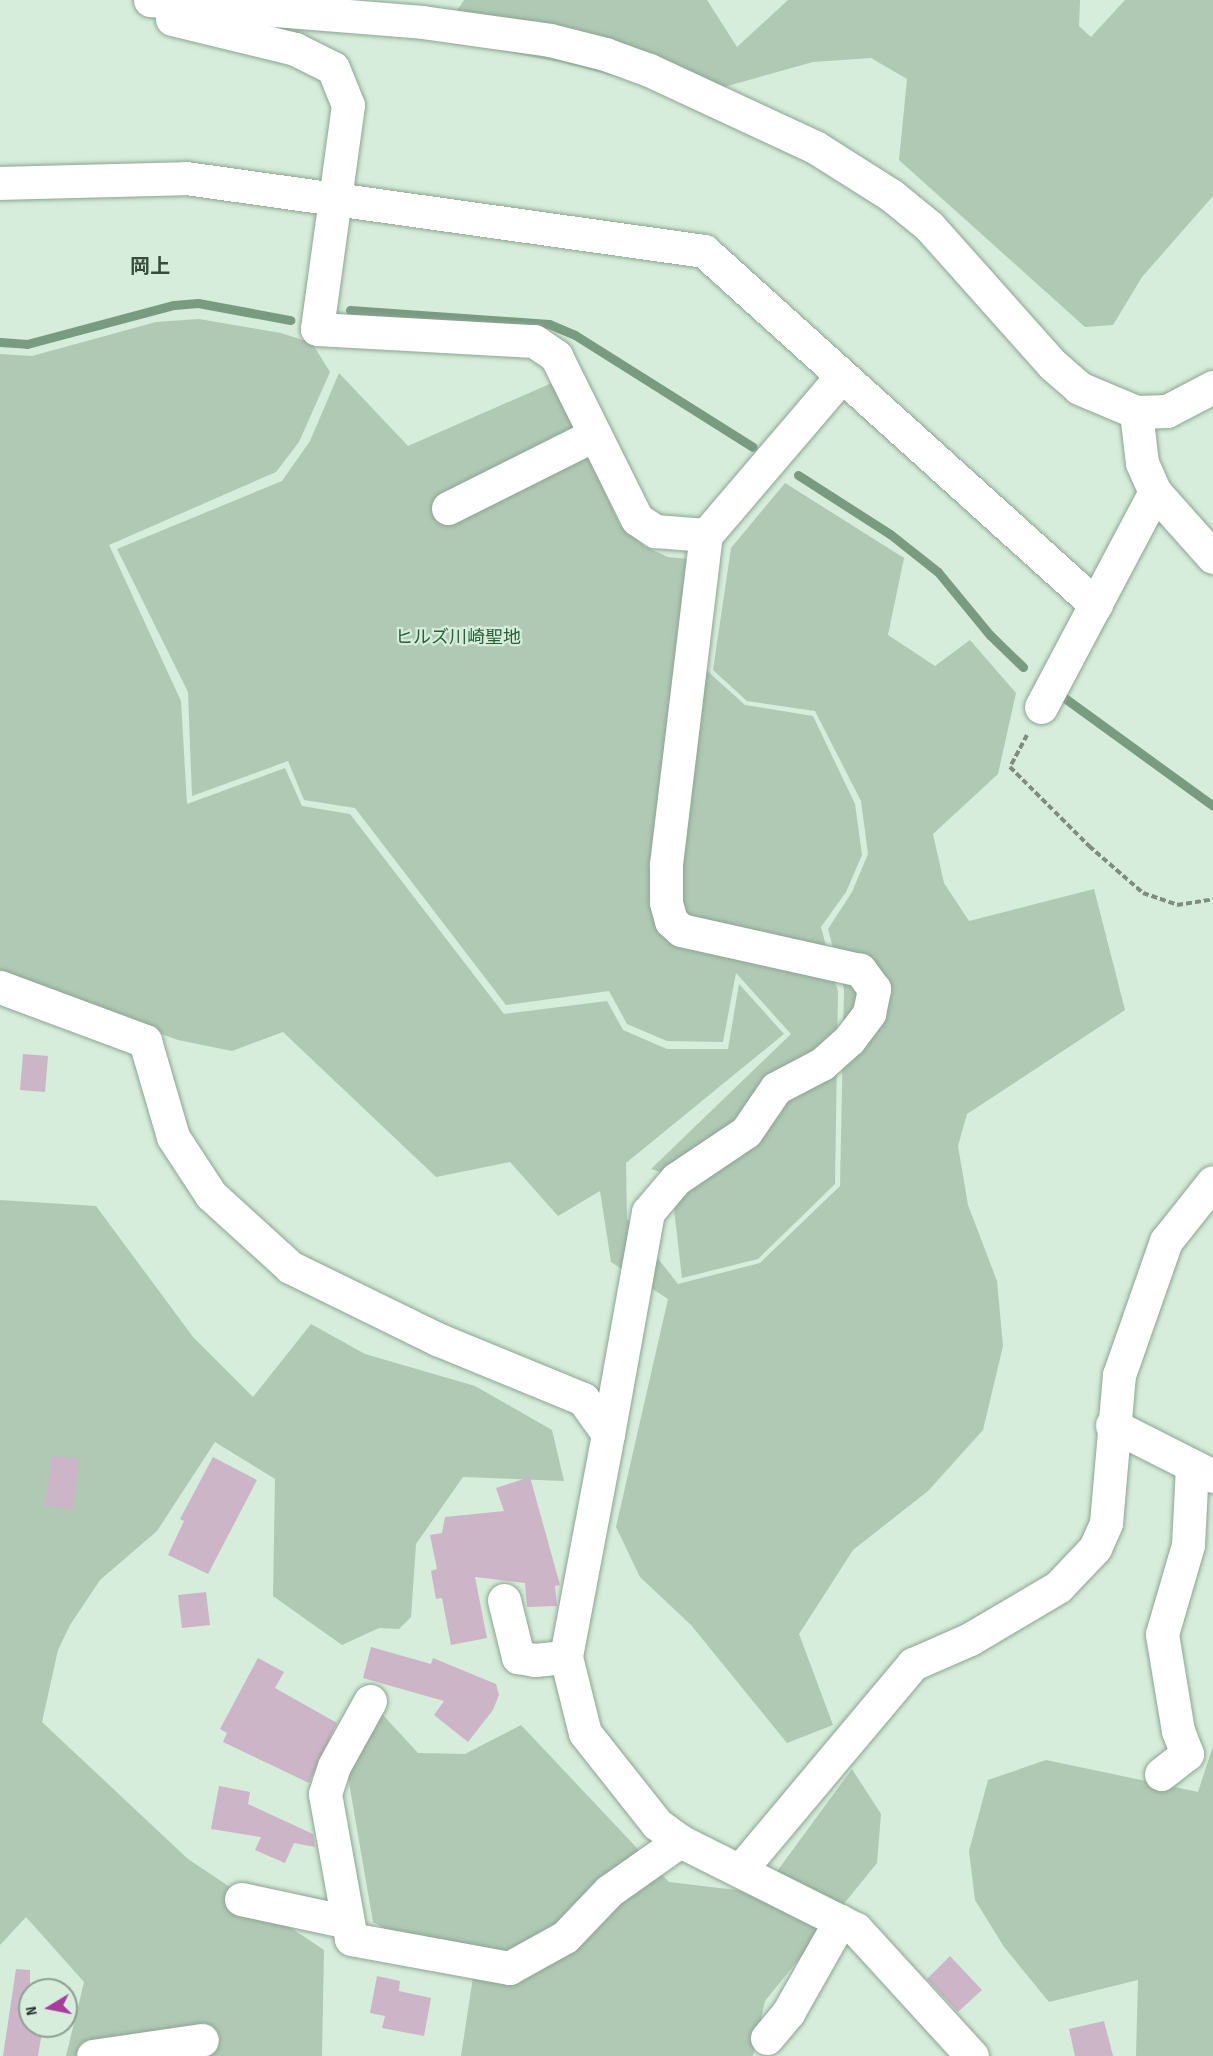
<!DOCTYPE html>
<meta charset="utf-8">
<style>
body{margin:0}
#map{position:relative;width:1213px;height:2056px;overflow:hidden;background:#d5edda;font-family:"Sofia Sans Condensed","Noto Sans JP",sans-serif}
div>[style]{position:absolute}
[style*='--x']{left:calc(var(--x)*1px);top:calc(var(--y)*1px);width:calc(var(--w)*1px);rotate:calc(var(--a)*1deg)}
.green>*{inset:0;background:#afc9b5}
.stream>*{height:9px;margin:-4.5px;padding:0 4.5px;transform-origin:4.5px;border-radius:4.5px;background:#799b82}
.building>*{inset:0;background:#cdb5c8}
.path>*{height:4px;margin-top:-2px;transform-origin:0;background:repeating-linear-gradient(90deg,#7d8e81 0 6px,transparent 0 9px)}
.roads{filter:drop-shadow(0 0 2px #8da492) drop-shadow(0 0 2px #8da492)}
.minor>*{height:33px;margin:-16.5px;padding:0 16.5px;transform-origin:16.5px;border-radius:16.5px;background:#fff}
span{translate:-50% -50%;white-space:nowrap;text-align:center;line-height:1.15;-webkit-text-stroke:4.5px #d5edda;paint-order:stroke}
.park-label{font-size:18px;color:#29603b}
.neighbourhood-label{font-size:20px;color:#374c3d;font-weight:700}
.north{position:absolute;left:18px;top:1978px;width:60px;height:60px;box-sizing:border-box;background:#d5edda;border:2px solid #8c9f90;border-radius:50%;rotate:260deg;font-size:16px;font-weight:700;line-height:24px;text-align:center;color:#1f2922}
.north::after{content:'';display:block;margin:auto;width:21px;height:27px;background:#a83c9b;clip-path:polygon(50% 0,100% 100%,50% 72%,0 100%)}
</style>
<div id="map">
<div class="green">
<i style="clip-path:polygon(464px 0,707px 0,737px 47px,788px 0,1080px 0,1079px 26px,1091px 37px,1125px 0,1213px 0,1213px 196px,1142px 277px,1113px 325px,1085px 327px,899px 160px,907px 79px,871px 58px,813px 62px,713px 90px,648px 85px,564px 63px,439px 39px)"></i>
<i style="clip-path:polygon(199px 319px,281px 333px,312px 343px,330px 372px,299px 442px,276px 472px,109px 545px,181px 701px,187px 804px,285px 768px,302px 806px,350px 814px,504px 1014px,607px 1001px,623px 1030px,667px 1049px,728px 1049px,739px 984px,784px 1034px,626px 1163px,627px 1219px,678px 1284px,760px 1263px,840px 1186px,844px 990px,828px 929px,852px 892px,868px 854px,861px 801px,815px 711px,747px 701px,713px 670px,731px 548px,785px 483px,904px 558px,888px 635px,935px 666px,970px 640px,1016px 693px,998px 774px,933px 834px,944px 883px,969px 921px,1094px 889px,1125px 1010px,967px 1114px,958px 1146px,968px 1205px,997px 1281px,1003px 1346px,983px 1430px,928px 1491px,853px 1550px,799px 1634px,833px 1725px,787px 1743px,691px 1625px,640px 1577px,616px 1527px,668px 1299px,611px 1262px,600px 1191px,558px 1216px,510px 1162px,436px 1177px,283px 1032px,232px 1051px,178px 1040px,69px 999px,0 983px,0 354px,32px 356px,156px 322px)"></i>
<i style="clip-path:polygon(339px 373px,408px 446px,554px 382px,620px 525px,644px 546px,668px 557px,688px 559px,683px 649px,745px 705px,813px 716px,855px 804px,862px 855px,846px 892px,821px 927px,838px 992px,835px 1184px,758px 1259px,682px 1278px,670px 1175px,651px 1169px,791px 1034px,736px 973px,723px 1042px,667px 1041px,627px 1024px,609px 991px,506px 1005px,355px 808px,304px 800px,288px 761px,192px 796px,188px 692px,117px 549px,282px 481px,310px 441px)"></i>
<i style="clip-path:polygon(0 1200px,96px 1206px,193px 1337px,253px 1397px,311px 1324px,365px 1354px,475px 1386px,552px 1430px,564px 1481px,463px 1477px,416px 1544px,411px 1617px,399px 1629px,379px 1628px,342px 1645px,273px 1596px,275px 1479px,215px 1442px,157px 1531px,100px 1580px,70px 1625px,58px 1650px,42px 1722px,188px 1859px,324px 1950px,322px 2056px,66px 2056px,84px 1982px,26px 1917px,0 1945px)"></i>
<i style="clip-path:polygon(382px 1714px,418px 1753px,465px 1754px,521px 1725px,669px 1882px,761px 1893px,852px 1769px,881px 1814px,877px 1863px,765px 2001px,753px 2056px,461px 2056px,473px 1977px,373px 1922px,348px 1777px)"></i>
<i style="clip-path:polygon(1213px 1746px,1213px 2056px,1136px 2056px,1138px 1980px,1049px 2002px,1004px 1947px,975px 1900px,969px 1851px,988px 1780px,1046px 1760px,1198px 1792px)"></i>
</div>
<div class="stream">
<i style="--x:350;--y:310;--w:199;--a:4"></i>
<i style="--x:549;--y:324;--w:28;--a:23"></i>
<i style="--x:575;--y:335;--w:210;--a:32.2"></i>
<i style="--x:0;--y:342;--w:27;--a:4"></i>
<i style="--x:27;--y:344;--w:152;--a:-14.9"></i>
<i style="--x:174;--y:305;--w:24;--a:-5"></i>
<i style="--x:198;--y:303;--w:94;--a:10.5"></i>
<i style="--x:798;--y:475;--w:109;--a:32.7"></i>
<i style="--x:890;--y:534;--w:61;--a:38.4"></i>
<i style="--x:938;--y:572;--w:82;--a:50.5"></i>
<i style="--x:990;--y:635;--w:46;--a:44.1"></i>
<i style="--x:1055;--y:691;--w:195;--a:36"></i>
</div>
<div class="building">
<i style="clip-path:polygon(23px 1054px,48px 1056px,45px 1092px,20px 1090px)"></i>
<i style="clip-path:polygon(52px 1456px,79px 1459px,73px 1510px,45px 1506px)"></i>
<i style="clip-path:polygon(213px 1457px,257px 1480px,208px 1574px,168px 1555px,184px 1521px,180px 1519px)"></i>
<i style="clip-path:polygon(530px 1477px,560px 1585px,555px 1586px,557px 1606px,527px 1607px,525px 1583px,475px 1577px,487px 1638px,451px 1645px,442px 1598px,436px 1599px,431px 1571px,437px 1569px,430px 1535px,442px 1533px,445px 1517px,504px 1511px,496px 1488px)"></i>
<i style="clip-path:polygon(206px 1592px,210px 1625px,182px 1628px,178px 1595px)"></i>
<i style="clip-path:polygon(371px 1647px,431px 1664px,433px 1658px,496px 1684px,499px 1695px,493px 1710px,468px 1742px,434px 1715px,444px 1701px,363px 1678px)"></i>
<i style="clip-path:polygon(258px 1658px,284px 1672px,275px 1688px,337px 1723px,309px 1783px,223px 1742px,227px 1733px,220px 1729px)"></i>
<i style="clip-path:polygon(219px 1786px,250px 1792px,248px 1804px,313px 1834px,315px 1847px,294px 1843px,285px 1863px,255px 1850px,261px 1837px,211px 1829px)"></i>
<i style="clip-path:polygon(950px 1956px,982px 1990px,958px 2012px,927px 1979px)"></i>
<i style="clip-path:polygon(16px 1969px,30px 1970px,30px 2026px,43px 2026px,38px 2056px,3px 2056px)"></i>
<i style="clip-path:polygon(377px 1976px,400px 1981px,399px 1991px,431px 1998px,424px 2036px,382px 2028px,385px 2016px,370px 2013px)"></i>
<i style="clip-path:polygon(1104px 2021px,1113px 2056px,1075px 2056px,1069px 2029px)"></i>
</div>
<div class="path">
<i style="--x:1027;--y:735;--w:36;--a:118"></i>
<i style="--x:1010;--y:767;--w:112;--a:45"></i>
<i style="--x:1089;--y:846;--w:72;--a:41"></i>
<i style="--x:1143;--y:893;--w:36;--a:19"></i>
<i style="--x:1177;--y:905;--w:36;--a:-9"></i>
</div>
<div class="roads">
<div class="minor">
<i style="--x:150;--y:0;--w:273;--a:4.6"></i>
<i style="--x:422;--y:22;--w:129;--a:8"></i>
<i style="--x:550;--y:40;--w:57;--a:14.3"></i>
<i style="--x:605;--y:54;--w:47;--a:20"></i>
<i style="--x:649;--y:70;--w:183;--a:24.9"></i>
<i style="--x:815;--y:147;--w:90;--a:32.3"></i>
<i style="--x:891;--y:195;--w:49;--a:39.2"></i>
<i style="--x:929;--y:226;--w:186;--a:48.3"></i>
<i style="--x:1053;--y:365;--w:35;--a:41"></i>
<i style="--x:1079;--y:388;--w:62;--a:22.8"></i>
<i style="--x:1136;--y:412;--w:31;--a:-2"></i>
<i style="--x:1167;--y:411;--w:52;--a:-27.6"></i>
<i style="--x:172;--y:19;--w:127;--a:13.7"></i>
<i style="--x:295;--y:49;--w:42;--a:26.6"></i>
<i style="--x:333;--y:68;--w:40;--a:68"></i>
<i style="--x:348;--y:105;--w:226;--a:97.9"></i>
<i style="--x:317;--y:329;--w:217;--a:3.2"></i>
<i style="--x:534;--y:341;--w:27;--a:34"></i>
<i style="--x:556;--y:356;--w:182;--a:63.6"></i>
<i style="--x:637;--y:519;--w:22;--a:34"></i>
<i style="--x:655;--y:531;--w:51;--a:4.5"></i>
<i style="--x:706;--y:535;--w:208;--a:-49.5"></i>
<i style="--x:0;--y:183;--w:186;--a:-1.5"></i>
<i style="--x:186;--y:178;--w:523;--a:8.02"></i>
<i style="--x:704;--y:251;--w:528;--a:42.08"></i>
<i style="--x:1136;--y:412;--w:51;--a:83.3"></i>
<i style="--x:1142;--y:463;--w:32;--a:66"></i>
<i style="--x:1155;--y:492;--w:87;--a:48.3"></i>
<i style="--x:448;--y:508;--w:163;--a:-26.6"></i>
<i style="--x:1041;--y:707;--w:243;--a:-62.1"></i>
<i style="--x:0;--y:987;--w:155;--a:20.4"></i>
<i style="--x:145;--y:1041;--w:100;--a:73.7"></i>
<i style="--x:173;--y:1137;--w:69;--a:56.8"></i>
<i style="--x:211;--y:1195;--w:107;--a:42.3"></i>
<i style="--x:290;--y:1267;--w:164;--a:26.1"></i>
<i style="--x:437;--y:1339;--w:158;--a:22.3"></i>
<i style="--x:583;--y:1399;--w:43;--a:54.5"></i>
<i style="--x:608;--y:1434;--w:227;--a:100.7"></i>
<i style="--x:566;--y:1657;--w:78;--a:76"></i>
<i style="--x:585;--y:1733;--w:116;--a:51.6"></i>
<i style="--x:657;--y:1824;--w:29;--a:36"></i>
<i style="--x:680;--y:1841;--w:197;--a:26.6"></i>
<i style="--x:856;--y:1929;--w:172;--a:47.6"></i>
<i style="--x:1112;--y:1425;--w:113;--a:26.8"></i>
<i style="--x:608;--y:1434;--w:226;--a:-79.8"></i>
<i style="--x:648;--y:1212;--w:43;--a:-49.7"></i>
<i style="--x:676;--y:1179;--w:84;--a:-33.9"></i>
<i style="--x:746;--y:1132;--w:53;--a:-55.7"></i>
<i style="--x:776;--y:1088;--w:52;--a:-27.6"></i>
<i style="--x:822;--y:1064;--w:36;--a:-42"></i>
<i style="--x:849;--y:1040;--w:34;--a:-53"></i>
<i style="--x:869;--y:1013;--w:25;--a:-78"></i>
<i style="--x:874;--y:989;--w:24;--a:-126"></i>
<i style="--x:860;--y:970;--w:183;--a:-167.4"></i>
<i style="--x:681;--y:930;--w:13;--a:-138"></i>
<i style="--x:671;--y:921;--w:20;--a:-105"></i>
<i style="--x:666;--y:902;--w:38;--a:-90"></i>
<i style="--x:666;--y:864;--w:331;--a:-83.1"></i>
<i style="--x:504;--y:1600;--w:59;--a:76.2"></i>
<i style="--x:518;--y:1657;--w:17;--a:10"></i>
<i style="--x:535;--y:1660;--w:31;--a:-6"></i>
<i style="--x:370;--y:1701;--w:74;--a:119"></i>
<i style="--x:334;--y:1766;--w:29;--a:108"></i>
<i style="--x:325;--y:1794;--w:147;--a:79.8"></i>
<i style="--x:351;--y:1939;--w:161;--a:10.4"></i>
<i style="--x:509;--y:1968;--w:64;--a:-29"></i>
<i style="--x:565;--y:1937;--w:64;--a:-46.3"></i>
<i style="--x:609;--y:1891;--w:87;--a:-35.2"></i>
<i style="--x:1161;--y:1774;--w:33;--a:-38"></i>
<i style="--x:1187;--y:1754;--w:25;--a:-111"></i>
<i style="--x:1178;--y:1731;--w:98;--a:-99.4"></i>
<i style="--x:1162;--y:1634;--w:93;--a:-73.7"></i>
<i style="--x:1188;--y:1545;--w:79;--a:-87.1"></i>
<i style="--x:741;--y:1869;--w:268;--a:-50"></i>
<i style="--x:913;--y:1664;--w:62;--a:-23.7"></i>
<i style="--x:970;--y:1639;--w:102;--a:-30.6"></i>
<i style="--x:1058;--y:1587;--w:54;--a:-46.5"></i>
<i style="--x:1095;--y:1548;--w:27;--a:-66"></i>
<i style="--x:1106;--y:1523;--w:149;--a:-85"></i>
<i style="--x:1119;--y:1375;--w:142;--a:-70.7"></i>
<i style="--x:1166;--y:1241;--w:75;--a:-51.5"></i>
<i style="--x:241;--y:1899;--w:109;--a:12.1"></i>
<i style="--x:767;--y:2038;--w:33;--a:-50"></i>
<i style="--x:788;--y:2013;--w:106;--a:-60.5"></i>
<i style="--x:93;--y:2056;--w:110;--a:-8.4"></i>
</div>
</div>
<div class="park-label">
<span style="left:458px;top:638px">ヒルズ川崎聖地</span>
</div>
<div class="neighbourhood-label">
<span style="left:150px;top:267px">岡上</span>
</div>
<div class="north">N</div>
</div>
